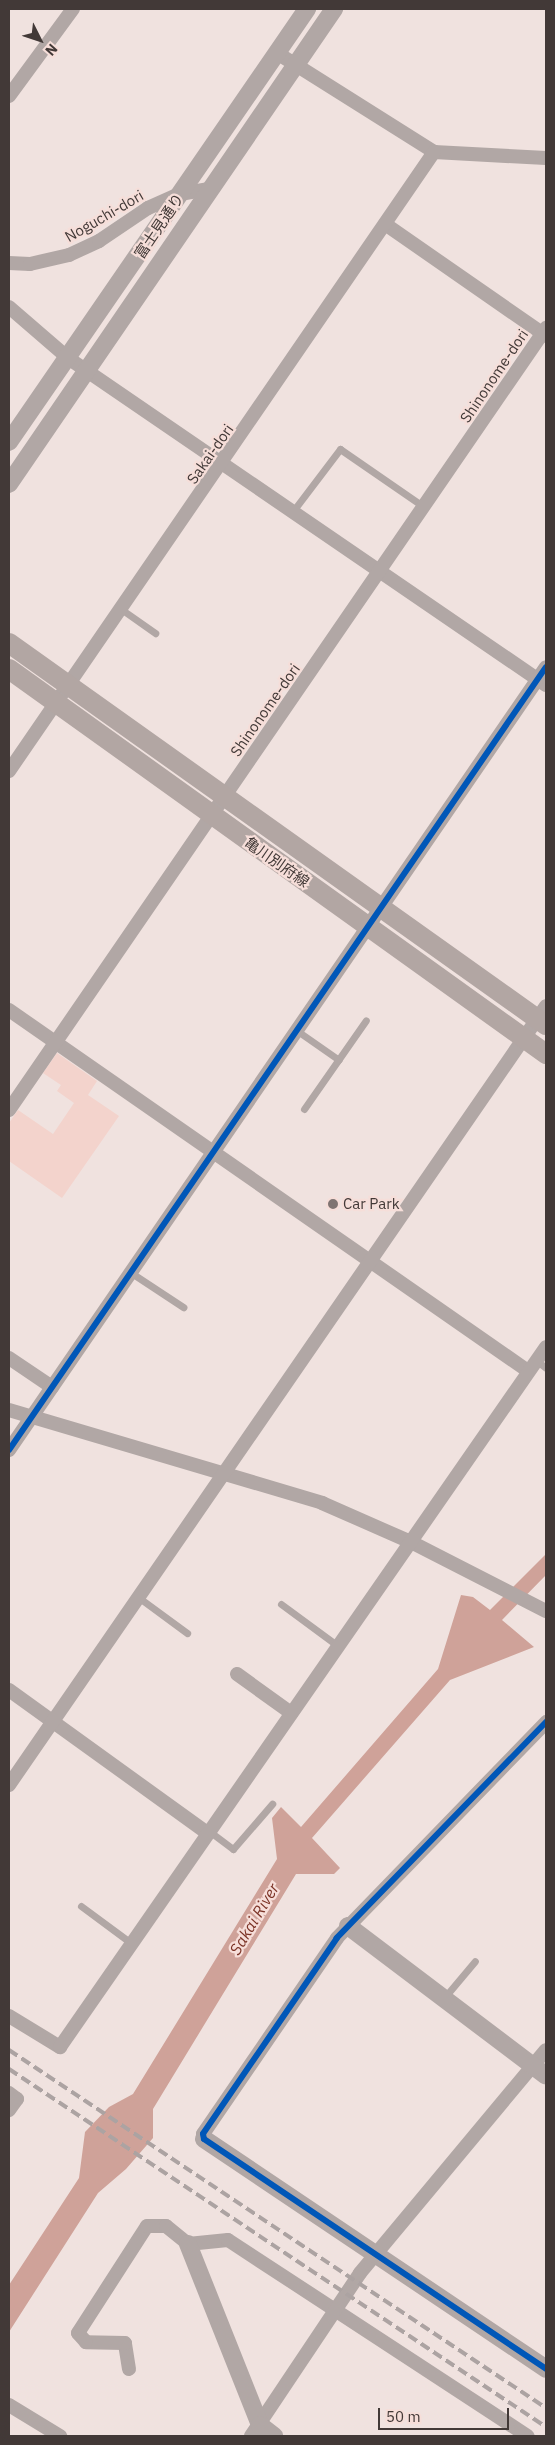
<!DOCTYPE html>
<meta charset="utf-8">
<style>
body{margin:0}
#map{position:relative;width:555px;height:2445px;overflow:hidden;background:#f0e2df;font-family:"IBM Plex Sans","Noto Sans JP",sans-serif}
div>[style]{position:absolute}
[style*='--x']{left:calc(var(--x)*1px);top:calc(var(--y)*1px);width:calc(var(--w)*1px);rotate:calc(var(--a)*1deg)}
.green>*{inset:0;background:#f3d3cc}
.water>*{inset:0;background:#cfa299}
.service>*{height:7px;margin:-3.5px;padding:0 3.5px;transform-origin:3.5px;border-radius:3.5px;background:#b1a7a5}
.minor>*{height:14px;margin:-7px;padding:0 7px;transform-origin:7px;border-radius:7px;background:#b1a7a5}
.tertiary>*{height:18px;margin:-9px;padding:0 9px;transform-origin:9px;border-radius:9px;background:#b1a7a5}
.secondary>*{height:20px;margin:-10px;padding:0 10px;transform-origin:10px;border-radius:10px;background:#b2a6a3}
.rail>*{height:4px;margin-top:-2px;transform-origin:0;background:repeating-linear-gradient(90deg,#aca3a2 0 10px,transparent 0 15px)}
.cycleway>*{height:6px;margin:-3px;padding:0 3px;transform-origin:3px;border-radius:3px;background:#0057b8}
.dots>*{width:14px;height:14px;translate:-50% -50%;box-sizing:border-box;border:2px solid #f6ded9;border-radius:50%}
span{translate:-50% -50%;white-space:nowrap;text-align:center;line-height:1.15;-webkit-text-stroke:4.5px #f6ded9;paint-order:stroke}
.street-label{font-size:15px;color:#423937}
.poi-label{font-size:15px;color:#423937}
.left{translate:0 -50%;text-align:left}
.water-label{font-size:16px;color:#7b3326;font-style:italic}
.frame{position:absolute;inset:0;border:10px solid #423937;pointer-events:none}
.north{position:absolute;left:15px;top:15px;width:50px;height:50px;-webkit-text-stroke:4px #f6ded9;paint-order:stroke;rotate:131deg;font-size:14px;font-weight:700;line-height:20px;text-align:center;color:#423937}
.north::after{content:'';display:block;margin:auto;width:18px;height:22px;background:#423937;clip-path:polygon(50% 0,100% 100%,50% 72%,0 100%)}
.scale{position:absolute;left:378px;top:2408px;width:131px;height:22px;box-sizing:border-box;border:2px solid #423937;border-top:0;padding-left:6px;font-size:15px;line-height:18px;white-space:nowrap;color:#423937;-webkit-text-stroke:4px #f6ded9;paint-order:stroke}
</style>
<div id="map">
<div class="green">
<i style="clip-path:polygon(57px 1053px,97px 1081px,88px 1095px,119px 1116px,62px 1198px,9px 1161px,9px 1123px,18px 1110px,53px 1134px,74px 1103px,57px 1091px,61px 1085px,43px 1073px)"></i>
</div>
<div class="water">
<i style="clip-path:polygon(546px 1554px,546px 1575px,502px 1620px,534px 1647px,450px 1680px,312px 1838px,340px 1868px,334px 1874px,296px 1874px,153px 2109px,153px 2138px,126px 2169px,98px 2193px,9px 2332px,9px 2285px,79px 2178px,85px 2132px,109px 2107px,133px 2094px,277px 1859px,272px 1818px,281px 1807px,301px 1827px,438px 1669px,461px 1595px,473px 1597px,490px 1610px)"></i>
</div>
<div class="service">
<i style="--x:293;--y:511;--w:78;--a:-52.8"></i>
<i style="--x:340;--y:449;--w:102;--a:34.6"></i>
<i style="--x:121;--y:609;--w:42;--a:35.2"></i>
<i style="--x:296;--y:1030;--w:52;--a:34.9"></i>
<i style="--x:304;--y:1109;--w:108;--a:-55.1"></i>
<i style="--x:130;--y:1272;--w:64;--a:33.4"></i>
<i style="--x:537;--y:1361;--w:11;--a:38"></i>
<i style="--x:138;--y:1597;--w:61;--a:36.3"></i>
<i style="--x:281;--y:1604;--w:71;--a:36.4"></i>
<i style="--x:209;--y:1831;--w:30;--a:37"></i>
<i style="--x:233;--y:1849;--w:60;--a:-49.1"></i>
<i style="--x:81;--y:1906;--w:62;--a:36.5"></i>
<i style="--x:444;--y:1998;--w:48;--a:-50"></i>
</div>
<div class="minor">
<i style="--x:277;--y:53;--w:186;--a:32.2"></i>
<i style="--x:434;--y:152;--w:112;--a:3.1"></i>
<i style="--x:9;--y:96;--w:108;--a:-53.7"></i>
<i style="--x:385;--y:224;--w:196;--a:34.8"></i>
<i style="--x:9;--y:263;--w:21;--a:3"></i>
<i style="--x:30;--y:264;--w:40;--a:-13"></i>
<i style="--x:69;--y:255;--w:33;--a:-25"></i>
<i style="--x:99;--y:241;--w:59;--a:-34"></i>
<i style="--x:148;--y:208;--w:35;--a:-24"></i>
<i style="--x:180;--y:194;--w:34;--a:-10"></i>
<i style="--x:9;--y:307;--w:78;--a:40.8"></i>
<i style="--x:68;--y:358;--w:579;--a:34.38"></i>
<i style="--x:9;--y:771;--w:751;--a:-55.53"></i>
<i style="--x:9;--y:1010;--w:632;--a:34.82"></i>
<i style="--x:9;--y:1110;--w:949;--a:-55.52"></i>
<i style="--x:9;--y:1358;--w:52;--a:34"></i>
<i style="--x:9;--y:1410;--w:327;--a:16.5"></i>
<i style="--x:322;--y:1503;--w:97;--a:23.7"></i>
<i style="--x:411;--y:1542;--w:152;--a:27.1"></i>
<i style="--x:9;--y:1450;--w:949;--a:-55.56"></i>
<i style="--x:237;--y:1674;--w:67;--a:35.8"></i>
<i style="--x:9;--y:1690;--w:244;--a:35.8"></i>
<i style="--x:9;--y:1785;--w:946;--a:-55.42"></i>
<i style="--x:9;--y:2016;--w:60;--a:31.3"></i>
<i style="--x:60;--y:2047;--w:852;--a:-55.23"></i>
<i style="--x:9;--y:2093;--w:10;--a:37"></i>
<i style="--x:17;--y:2099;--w:14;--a:126"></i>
<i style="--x:204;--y:2139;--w:5;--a:-101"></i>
<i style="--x:203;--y:2134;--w:237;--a:-55.6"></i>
<i style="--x:337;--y:1938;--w:301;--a:-45.9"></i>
<i style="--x:129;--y:2369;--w:26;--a:-99"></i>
<i style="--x:125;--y:2343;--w:39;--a:-179"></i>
<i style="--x:86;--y:2342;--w:12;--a:-132"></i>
<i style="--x:78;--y:2333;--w:127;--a:-57.2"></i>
<i style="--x:147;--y:2226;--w:19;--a:0"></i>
<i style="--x:166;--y:2226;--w:28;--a:39"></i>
<i style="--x:188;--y:2244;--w:40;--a:-5.7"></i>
<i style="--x:228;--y:2240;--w:358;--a:33.2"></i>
<i style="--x:9;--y:2405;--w:60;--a:31.3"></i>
<i style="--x:251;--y:2436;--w:196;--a:-56.2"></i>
<i style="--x:360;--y:2273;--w:290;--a:-50.2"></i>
</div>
<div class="tertiary">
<i style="--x:9;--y:442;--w:526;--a:-55.46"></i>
<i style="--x:9;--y:484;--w:576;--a:-55.62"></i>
<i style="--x:348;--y:1926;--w:248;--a:37.1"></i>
<i style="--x:204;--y:2139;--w:412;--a:33.9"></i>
<i style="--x:188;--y:2244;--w:195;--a:68.3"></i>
<i style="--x:260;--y:2425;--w:18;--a:38"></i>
</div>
<div class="secondary">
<i style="--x:9;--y:643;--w:659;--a:35.43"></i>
<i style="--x:9;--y:669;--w:661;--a:35.64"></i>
</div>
<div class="rail">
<i style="--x:9;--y:2050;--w:645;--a:33.69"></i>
<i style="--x:9;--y:2069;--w:645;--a:33.69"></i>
</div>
<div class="cycleway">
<i style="--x:9;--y:1450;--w:949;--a:-55.56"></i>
<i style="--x:546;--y:1722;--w:301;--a:134.1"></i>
<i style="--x:337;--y:1938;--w:237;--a:124.4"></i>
<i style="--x:203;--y:2134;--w:5;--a:79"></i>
<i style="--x:204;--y:2139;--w:412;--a:33.9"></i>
</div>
<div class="dots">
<i style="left:333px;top:1204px;background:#7f7472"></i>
</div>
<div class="street-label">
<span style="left:104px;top:216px;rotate:-30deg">Noguchi-dori</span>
<span style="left:159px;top:226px;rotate:-56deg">富士見通り</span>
<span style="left:494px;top:376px;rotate:-56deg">Shinonome-dori</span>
<span style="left:210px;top:454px;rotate:-55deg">Sakai-dori</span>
<span style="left:265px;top:710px;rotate:-55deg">Shinonome-dori</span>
<span style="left:277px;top:862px;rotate:35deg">亀川別府線</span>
</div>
<div class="poi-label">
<span class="left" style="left:343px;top:1204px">Car Park</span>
</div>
<div class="water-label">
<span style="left:254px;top:1919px;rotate:-59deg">Sakai River</span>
</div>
<div class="frame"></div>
<div class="north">N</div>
<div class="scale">50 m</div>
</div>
